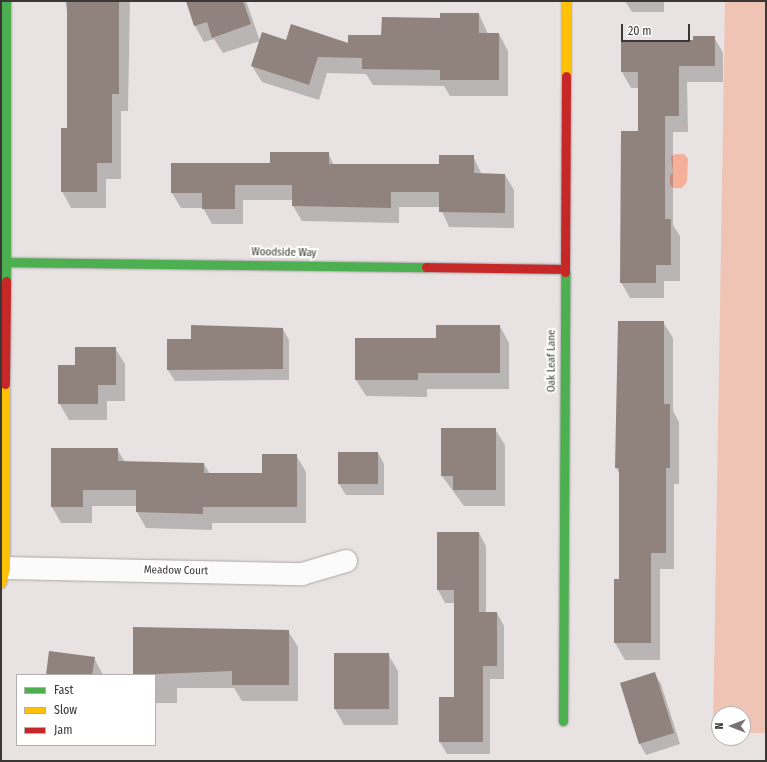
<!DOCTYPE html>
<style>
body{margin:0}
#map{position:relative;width:767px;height:762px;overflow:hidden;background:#e8e3e2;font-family:"Fira Sans Condensed",sans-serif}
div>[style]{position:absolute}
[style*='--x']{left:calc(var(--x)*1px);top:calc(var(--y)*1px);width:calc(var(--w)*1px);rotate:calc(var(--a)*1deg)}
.green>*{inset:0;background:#f0c4b5}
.water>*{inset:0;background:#f5b099}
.shadow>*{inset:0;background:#0003}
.building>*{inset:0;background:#90827d}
.roads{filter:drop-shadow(0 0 1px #aaa6a5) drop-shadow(0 0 1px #aaa6a5)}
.street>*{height:22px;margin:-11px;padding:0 11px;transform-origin:11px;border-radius:11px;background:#fcfbfb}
.fast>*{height:9px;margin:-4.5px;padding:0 4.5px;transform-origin:4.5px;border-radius:4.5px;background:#4caf50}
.slow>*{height:9px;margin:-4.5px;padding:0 4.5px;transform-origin:4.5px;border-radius:4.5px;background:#ffc107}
.jam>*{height:9px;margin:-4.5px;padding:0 4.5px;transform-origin:4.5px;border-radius:4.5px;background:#c62828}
span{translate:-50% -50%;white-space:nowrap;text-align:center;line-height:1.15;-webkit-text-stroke:4px #fff;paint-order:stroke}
.street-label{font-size:11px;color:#3b3736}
.frame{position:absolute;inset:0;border:2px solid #3b3736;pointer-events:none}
.legend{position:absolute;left:16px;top:674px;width:140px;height:72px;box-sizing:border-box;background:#fff;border:1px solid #b1afaf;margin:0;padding:5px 7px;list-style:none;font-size:12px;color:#3b3736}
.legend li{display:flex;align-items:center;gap:8px;height:20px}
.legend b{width:20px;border:1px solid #b1afaf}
.north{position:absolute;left:711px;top:706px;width:40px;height:40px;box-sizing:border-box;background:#fff;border:1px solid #b1afaf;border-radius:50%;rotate:270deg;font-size:11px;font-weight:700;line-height:16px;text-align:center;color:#3b3736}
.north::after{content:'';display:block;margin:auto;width:14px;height:18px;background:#787372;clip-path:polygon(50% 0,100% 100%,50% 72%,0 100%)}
.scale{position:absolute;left:621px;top:24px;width:69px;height:18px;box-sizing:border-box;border:2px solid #3b3736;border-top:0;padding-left:5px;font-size:12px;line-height:14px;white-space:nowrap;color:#3b3736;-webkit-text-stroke:3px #fff;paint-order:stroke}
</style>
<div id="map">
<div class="green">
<i style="clip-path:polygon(725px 1px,766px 1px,766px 733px,743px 733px,743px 714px,719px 714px,719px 733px,713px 733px)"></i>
</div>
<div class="water">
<i style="clip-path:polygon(675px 154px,684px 154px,688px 159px,687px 182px,682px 188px,674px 188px,670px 185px,670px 175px,673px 173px,671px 157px)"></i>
</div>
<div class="shadow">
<i style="clip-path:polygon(65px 1px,130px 1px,128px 111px,121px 111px,121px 179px,106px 179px,106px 208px,71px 208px,62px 191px,68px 129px,68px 16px)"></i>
<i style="clip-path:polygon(187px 1px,246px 1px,260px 41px,223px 53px,214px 39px,204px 42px,195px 26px)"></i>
<i style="clip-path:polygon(625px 1px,664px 1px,664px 12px,632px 12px)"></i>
<i style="clip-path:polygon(479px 14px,488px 34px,499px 34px,508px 51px,508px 96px,450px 96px,444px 86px,373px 85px,366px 74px,327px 73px,319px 100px,262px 82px,252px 66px,286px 41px,349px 44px,441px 19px)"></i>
<i style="clip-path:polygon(714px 37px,723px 53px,723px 82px,687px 82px,688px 132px,673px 132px,673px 225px,680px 236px,680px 281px,664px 281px,664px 298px,630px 298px,621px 282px,639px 132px,639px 88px,631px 88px,622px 72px,622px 41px,694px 41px)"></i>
<i style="clip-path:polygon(328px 153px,334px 165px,440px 165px,473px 156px,482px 175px,505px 175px,514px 190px,514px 228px,449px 227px,440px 207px,399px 207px,399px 223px,302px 221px,293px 206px,293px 200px,243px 200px,243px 224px,212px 224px,203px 208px,181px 208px,172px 193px,172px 164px,271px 164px)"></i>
<i style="clip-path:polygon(663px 322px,673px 338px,673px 411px,679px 422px,679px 484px,674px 484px,674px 569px,660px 569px,660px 660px,625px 660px,615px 643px,615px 580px,620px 580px,620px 474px,616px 468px)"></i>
<i style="clip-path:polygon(500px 326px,509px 343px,509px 389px,427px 389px,427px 397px,366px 396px,356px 380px,437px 339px)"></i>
<i style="clip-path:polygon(283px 329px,289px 340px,289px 380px,175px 381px,168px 370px,192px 340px)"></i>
<i style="clip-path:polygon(115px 348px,125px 364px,125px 401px,107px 401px,107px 420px,69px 420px,59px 403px,76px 366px)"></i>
<i style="clip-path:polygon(495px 429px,505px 445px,505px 506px,464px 506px,442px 476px)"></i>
<i style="clip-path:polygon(117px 449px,125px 462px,204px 464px,210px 474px,263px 474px,296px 455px,306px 472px,306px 523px,212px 523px,212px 530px,146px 528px,137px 512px,137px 506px,92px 506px,92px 523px,61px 523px,52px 507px)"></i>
<i style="clip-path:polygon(378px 453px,384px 464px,384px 495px,346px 495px,339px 484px)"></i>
<i style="clip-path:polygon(479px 533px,486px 546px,486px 613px,497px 613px,504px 626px,504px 679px,490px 679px,490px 754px,447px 754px,440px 742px,455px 698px,455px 603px,445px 603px,438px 590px)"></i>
<i style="clip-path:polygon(134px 628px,288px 631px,298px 647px,298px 701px,242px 701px,234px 688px,177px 688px,177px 703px,155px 703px,155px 675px,134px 675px)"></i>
<i style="clip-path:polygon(388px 654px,398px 671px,398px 725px,344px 725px,335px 709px)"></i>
<i style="clip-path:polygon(94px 658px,103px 675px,47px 675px)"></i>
<i style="clip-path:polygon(654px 673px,661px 684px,680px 744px,646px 755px,640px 744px,621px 683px)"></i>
</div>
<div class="building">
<i style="clip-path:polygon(67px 1px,119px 1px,119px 94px,112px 94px,112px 163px,97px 163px,97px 192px,61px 192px,61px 128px,67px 128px)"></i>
<i style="clip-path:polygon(186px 1px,243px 1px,251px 24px,212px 38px,207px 22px,194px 26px)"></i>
<i style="clip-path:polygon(440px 13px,479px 13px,479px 33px,499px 33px,499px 80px,440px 80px,440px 70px,362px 69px,362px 58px,318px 57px,309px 85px,251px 66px,262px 32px,286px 40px,291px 24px,348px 43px,348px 35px,381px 35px,382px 17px,440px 18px)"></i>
<i style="clip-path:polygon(693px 36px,715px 36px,715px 66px,679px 66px,679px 116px,665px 116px,665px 219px,671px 219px,671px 265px,656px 265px,656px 283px,620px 283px,621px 131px,638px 131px,638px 72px,621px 72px,621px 40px,693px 40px)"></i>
<i style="clip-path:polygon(270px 152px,329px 152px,329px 164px,439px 164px,439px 155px,474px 155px,474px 173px,505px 174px,505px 213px,439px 212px,439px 192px,391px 192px,391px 208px,292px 206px,292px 185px,235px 185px,235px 209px,202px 209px,202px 193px,171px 193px,171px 163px,270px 163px)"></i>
<i style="clip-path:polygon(618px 321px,664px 321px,664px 404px,670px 404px,670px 468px,666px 468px,666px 553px,651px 553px,651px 643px,614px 643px,614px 579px,619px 579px,619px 468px,615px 468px)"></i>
<i style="clip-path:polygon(191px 325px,283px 328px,283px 369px,167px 370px,167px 339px,191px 339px)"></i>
<i style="clip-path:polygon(436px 325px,500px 325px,500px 373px,418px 373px,418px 380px,355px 380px,355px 338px,436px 338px)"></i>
<i style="clip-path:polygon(75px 347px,116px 347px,116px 385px,98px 385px,98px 404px,58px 404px,58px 365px,75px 365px)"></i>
<i style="clip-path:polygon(441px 428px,496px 428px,496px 490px,453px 490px,453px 476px,441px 476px)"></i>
<i style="clip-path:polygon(51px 448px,118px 448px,118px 461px,204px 463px,204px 473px,262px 473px,262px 454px,297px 454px,297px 507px,203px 507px,203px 514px,136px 512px,136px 490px,83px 490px,83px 507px,51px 507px)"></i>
<i style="clip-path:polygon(338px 452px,378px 452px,378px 484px,338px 484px)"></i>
<i style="clip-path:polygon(437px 532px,479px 532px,479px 612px,497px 612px,497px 666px,483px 666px,483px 742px,439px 742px,439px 697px,454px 697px,454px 590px,437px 590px)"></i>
<i style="clip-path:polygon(133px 627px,289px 630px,289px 685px,232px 685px,232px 671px,133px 675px)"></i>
<i style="clip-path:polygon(49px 651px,95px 657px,92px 675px,46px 675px)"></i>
<i style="clip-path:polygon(334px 653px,389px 653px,389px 709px,334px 709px)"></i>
<i style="clip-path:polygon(655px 672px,674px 733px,639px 744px,620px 683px)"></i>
</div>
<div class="roads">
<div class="street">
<i style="--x:5;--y:568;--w:297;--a:1.2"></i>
<i style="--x:302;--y:574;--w:46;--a:-16.5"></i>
</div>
<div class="fast">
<i style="--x:4;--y:262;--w:422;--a:0.7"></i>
<i style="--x:6;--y:281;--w:280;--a:-90"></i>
<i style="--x:563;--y:721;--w:449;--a:-89.7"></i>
</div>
<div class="slow">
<i style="--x:566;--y:76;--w:75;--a:-90"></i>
<i style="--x:1;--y:583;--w:16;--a:-75"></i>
<i style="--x:5;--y:568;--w:184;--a:-90"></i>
</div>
<div class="jam">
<i style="--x:426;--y:267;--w:138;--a:0.8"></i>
<i style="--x:565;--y:272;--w:196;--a:-89.7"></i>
<i style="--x:5;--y:384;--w:103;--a:-89.4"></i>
</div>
</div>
<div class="street-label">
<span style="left:284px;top:253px;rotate:1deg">Woodside Way</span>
<span style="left:552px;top:361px;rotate:-90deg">Oak Leaf Lane</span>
<span style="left:176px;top:571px;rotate:1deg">Meadow Court</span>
</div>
<div class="frame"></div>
<ul class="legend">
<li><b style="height:5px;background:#4caf50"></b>Fast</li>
<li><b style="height:5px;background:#ffc107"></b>Slow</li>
<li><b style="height:5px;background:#c62828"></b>Jam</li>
</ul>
<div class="north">N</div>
<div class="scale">20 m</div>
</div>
